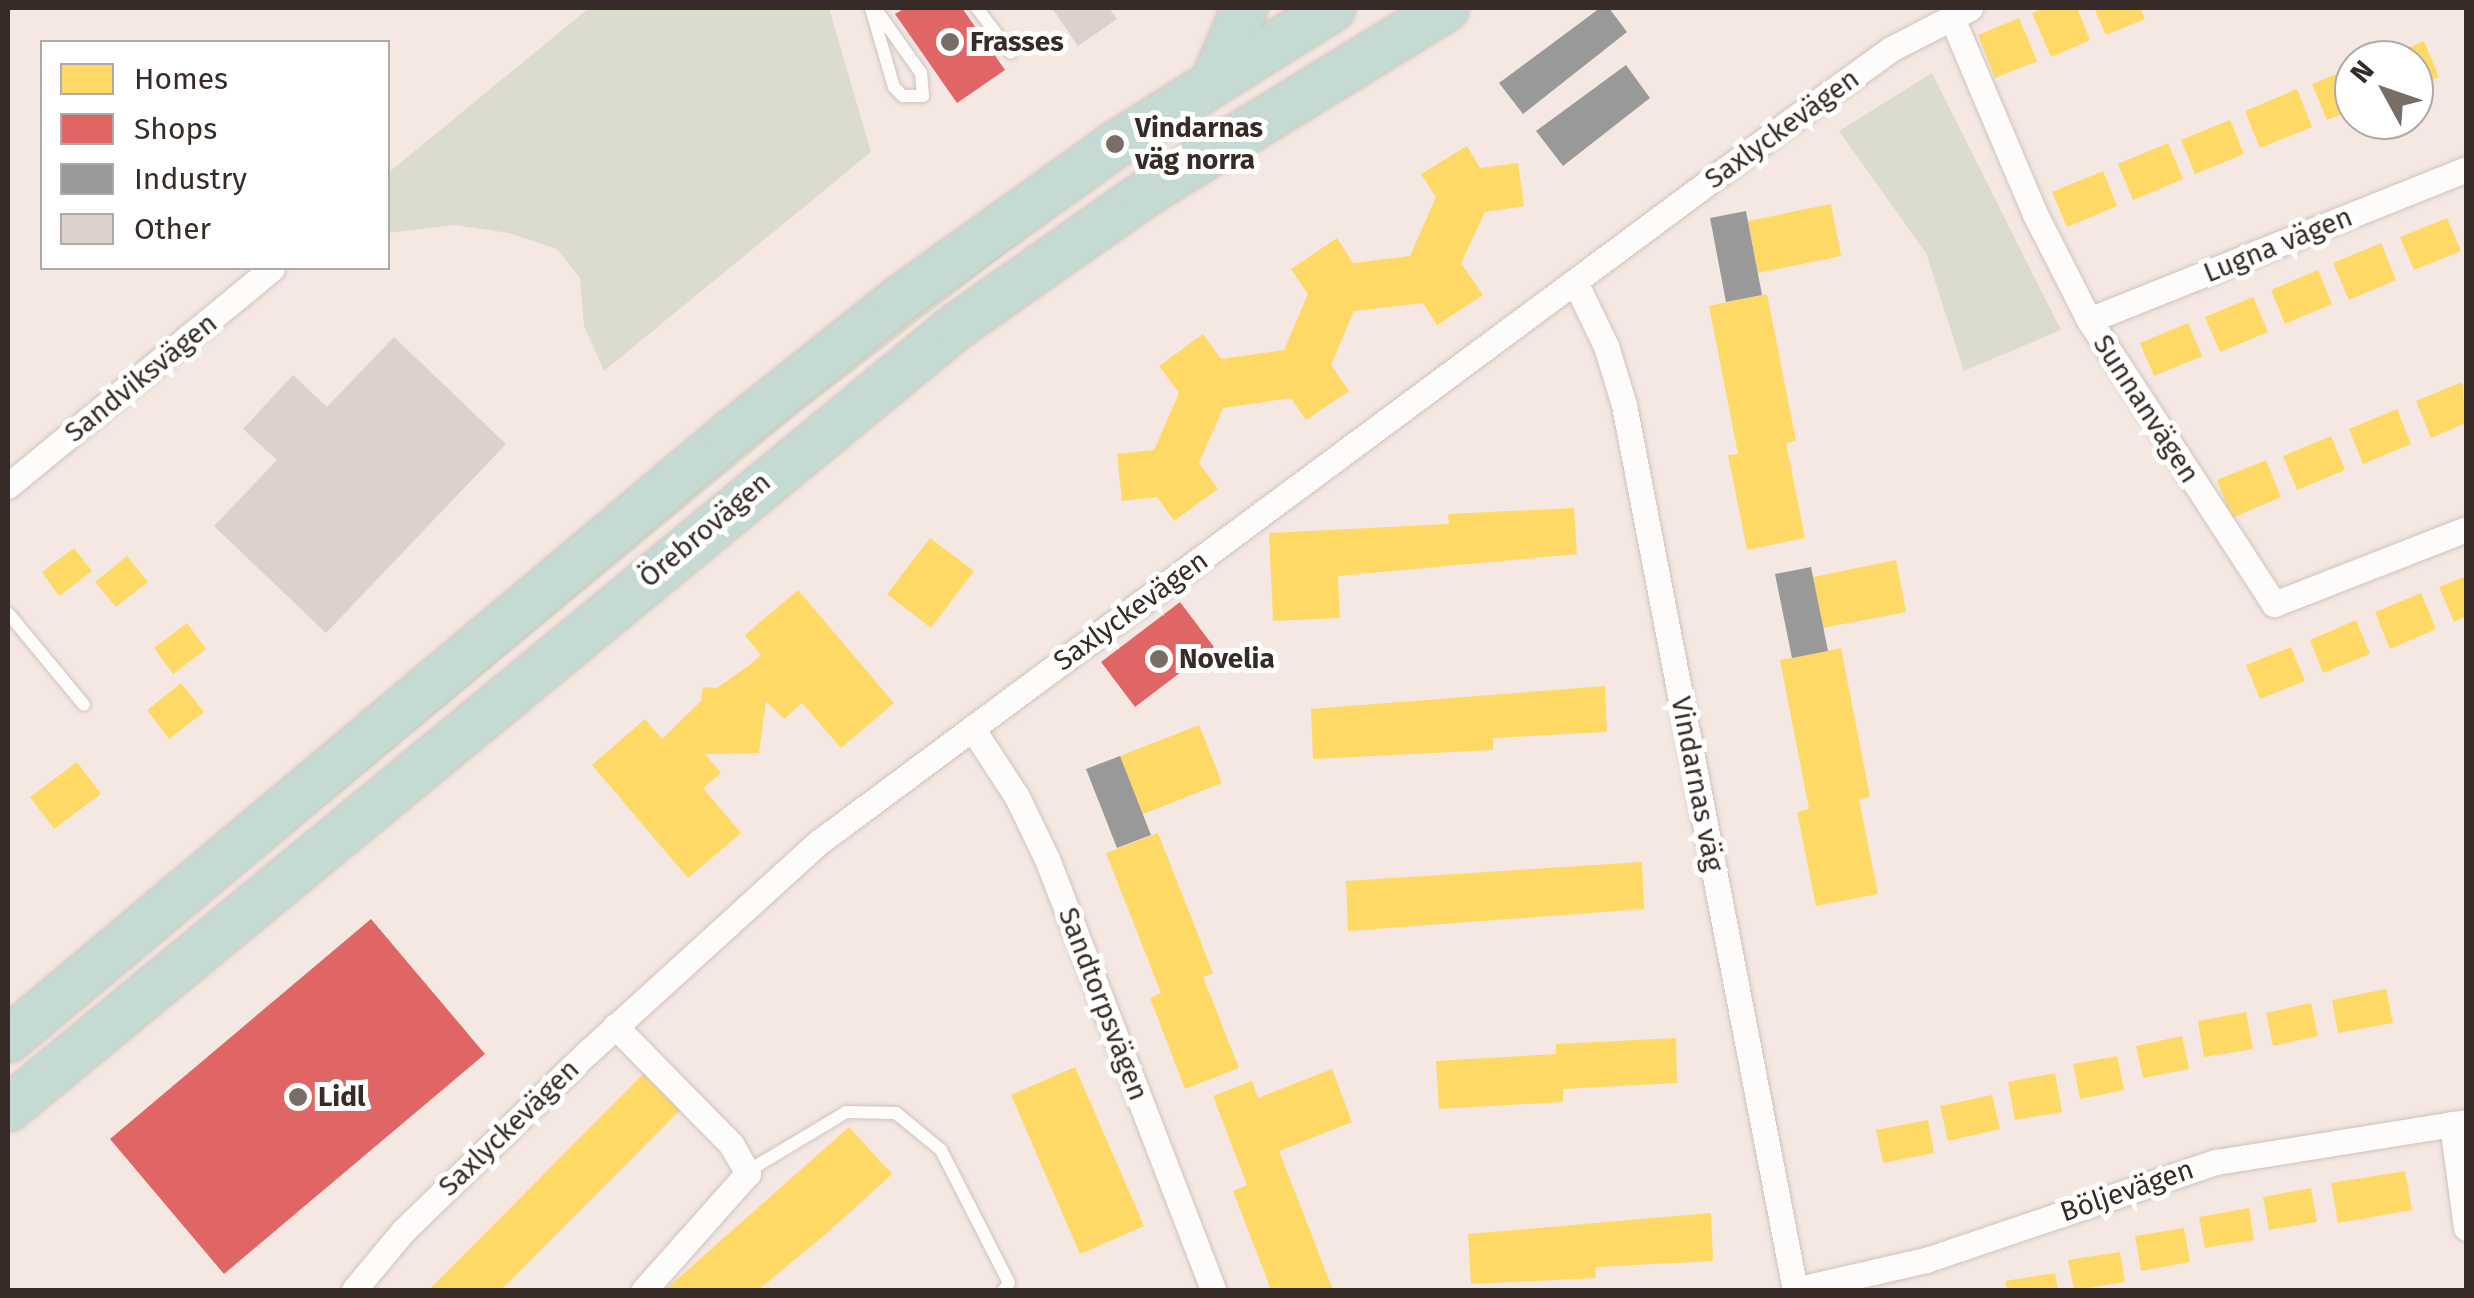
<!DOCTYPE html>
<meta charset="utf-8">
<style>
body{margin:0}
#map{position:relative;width:2474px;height:1298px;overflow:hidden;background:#f5e8e3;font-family:"Fira Sans",sans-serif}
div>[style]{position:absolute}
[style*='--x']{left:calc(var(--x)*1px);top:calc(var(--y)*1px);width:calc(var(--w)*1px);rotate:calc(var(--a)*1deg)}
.green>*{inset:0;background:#dbdcce}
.homes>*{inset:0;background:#ffd966}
.shops>*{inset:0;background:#e06666}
.industry>*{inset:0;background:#999}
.building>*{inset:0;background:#ded0ca}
.roads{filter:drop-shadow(0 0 2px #cec3bf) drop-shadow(0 0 2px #cec3bf)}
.lane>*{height:12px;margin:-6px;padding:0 6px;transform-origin:6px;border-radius:6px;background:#fefcfb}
.street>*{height:25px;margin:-12.5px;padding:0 12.5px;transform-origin:12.5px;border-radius:12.5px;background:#fefcfb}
.highway>*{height:45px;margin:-22.5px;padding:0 22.5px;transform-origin:22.5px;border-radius:22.5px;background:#c5dad3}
.dots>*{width:28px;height:28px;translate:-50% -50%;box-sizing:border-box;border:5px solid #fff;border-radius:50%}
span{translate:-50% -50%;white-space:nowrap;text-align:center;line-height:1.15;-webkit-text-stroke:10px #fff;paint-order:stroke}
.poi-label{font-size:28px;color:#362b26;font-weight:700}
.left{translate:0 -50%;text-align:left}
.street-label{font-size:28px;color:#362b26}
.frame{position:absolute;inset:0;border:10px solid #362b26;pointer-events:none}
.legend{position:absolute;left:40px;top:40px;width:350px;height:230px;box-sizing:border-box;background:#fff;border:2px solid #afaaa8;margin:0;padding:12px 18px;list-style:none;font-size:30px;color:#362b26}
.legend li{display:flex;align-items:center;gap:20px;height:50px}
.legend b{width:50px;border:2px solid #afaaa8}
.north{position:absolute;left:2334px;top:40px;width:100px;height:100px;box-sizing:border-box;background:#fff;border:2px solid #afaaa8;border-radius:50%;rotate:310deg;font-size:28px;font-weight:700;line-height:40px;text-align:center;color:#362b26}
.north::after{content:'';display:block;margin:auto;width:35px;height:45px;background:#796d68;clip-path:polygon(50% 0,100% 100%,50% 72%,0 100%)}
</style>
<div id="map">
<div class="green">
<i style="clip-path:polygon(589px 8px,829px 8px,871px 152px,604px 371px,584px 326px,580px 278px,557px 249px,509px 233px,454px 225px,388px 233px,388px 173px)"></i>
<i style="clip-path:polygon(1932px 73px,2061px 330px,1964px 371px,1926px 253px,1839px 131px)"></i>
<i style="clip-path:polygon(1049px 210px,1023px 240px,799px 413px,85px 1003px,635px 528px)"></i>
</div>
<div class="homes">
<i style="clip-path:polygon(2045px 8px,2077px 8px,2090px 40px,2051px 57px,2032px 13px)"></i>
<i style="clip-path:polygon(2094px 8px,2140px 8px,2145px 19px,2106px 35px)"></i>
<i style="clip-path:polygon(2019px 18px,2037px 61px,1995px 78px,1978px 35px)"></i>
<i style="clip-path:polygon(2424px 41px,2439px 77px,2414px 87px,2414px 60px,2380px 60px)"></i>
<i style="clip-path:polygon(2354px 67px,2354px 109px,2327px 120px,2312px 84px)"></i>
<i style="clip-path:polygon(2297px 89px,2312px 127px,2260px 148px,2245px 111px)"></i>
<i style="clip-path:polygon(2230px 120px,2244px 154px,2195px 174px,2181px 140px)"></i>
<i style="clip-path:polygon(2168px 143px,2183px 179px,2133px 200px,2118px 164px)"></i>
<i style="clip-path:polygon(1467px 146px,1480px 168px,1518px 163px,1524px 206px,1485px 212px,1461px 263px,1483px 295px,1437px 325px,1423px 303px,1354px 311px,1331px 365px,1349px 391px,1306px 420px,1291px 398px,1223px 408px,1199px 463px,1218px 489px,1174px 521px,1157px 497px,1122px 501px,1117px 454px,1154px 450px,1179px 393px,1159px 366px,1203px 334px,1221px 359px,1284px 350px,1308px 294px,1291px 269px,1337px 238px,1353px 263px,1410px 256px,1436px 197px,1421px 174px)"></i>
<i style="clip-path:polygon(2103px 171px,2117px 206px,2067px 227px,2052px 192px)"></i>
<i style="clip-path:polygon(1831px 204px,1841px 256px,1758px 273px,1748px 221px)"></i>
<i style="clip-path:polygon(2447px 218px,2461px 251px,2414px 270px,2400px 237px)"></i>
<i style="clip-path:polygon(2381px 243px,2396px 280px,2349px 300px,2333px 263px)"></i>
<i style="clip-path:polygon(2318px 270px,2332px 304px,2285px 324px,2271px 290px)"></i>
<i style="clip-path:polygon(1767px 294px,1796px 441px,1786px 443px,1805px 538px,1747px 550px,1728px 455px,1738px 454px,1709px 306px)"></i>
<i style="clip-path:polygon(2253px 297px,2268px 332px,2220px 352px,2205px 317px)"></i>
<i style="clip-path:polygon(2188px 323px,2202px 356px,2154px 376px,2140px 343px)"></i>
<i style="clip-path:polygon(2462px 382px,2466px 423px,2431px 438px,2416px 401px)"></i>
<i style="clip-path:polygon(2397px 409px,2411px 444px,2363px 464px,2349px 429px)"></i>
<i style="clip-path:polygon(2331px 436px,2345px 470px,2297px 490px,2283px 456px)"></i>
<i style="clip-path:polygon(2266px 460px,2281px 497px,2232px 518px,2217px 480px)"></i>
<i style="clip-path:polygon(1574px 508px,1577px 554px,1338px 576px,1340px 618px,1273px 621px,1269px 533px,1449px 524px,1448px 514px)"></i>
<i style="clip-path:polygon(930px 538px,974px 571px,931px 628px,887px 594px)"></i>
<i style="clip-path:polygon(74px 548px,92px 571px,59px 596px,42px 572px)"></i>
<i style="clip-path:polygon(127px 556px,148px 582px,116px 607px,95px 582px)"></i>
<i style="clip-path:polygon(1896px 560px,1906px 612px,1823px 628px,1813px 577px)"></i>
<i style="clip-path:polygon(2466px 576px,2466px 616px,2454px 622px,2439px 587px)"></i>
<i style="clip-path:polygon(798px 590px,894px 703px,841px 748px,802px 703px,784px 719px,766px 701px,759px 753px,705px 754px,721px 773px,703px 788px,741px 833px,688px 878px,592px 765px,645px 719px,662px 739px,701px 701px,703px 687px,717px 688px,747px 667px,761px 655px,745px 635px)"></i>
<i style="clip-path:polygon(2421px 593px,2436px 629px,2390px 649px,2375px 612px)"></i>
<i style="clip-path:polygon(2356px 620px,2370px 654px,2323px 673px,2310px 640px)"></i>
<i style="clip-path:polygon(187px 623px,206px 649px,173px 674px,154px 648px)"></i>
<i style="clip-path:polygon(2291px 647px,2305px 681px,2260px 699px,2246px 665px)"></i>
<i style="clip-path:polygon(1841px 648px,1870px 797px,1859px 799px,1878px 894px,1816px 906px,1797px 812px,1809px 809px,1780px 660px)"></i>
<i style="clip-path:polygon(181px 683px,204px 712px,169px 739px,147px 710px)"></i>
<i style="clip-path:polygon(1605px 686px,1607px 732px,1493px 738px,1493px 750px,1313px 759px,1311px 709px)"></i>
<i style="clip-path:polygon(1199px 725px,1222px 783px,1143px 814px,1120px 756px)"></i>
<i style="clip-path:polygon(77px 762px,101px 794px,54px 829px,30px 797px)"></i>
<i style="clip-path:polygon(1158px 833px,1213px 973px,1203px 977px,1239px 1068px,1185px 1089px,1150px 998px,1161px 993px,1106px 853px)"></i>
<i style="clip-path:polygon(1642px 862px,1644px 909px,1348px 931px,1346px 881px)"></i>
<i style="clip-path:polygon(2386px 989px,2393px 1023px,2338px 1033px,2332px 1000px)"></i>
<i style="clip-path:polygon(2311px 1003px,2318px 1036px,2273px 1046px,2266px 1013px)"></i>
<i style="clip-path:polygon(2246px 1012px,2253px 1049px,2204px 1057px,2198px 1021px)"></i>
<i style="clip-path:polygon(2182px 1036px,2189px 1069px,2143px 1078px,2136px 1046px)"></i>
<i style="clip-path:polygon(1676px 1038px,1677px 1083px,1563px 1089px,1563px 1102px,1439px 1109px,1436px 1061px,1556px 1054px,1556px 1044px)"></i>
<i style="clip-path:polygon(2117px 1056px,2124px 1090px,2080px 1099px,2073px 1064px)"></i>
<i style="clip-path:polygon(1075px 1067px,1144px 1226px,1080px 1254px,1011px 1095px)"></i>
<i style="clip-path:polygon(1332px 1069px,1352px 1122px,1279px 1151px,1333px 1290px,1271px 1290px,1233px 1191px,1247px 1185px,1213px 1096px,1252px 1081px,1258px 1098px)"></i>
<i style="clip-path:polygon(645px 1072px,682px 1108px,501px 1290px,429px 1290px)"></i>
<i style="clip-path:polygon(2055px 1073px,2062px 1112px,2015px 1120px,2008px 1082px)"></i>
<i style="clip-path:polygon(1992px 1095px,2000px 1129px,1948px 1141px,1940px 1106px)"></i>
<i style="clip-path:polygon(1928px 1120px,1934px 1153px,1883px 1163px,1876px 1130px)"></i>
<i style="clip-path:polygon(849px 1127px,892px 1174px,827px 1233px,758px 1290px,665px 1290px)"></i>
<i style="clip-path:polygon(2405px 1171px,2412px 1210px,2338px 1223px,2331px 1183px)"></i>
<i style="clip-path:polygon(2311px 1188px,2317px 1222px,2269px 1230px,2263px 1197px)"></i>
<i style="clip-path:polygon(2249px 1208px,2254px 1240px,2205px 1248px,2199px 1217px)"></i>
<i style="clip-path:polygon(1711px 1213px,1713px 1261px,1595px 1267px,1596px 1278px,1471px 1284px,1468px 1234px)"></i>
<i style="clip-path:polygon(2184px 1228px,2190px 1262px,2141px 1271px,2135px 1236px)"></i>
<i style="clip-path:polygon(2120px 1252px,2125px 1282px,2074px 1290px,2068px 1260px)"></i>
<i style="clip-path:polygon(2055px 1273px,2058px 1290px,2007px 1290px,2005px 1281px)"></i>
</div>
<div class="shops">
<i style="clip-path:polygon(905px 8px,962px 8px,1005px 70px,957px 103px,895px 14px)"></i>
<i style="clip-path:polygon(1180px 602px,1214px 647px,1135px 707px,1101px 662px)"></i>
<i style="clip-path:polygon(371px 919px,485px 1054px,224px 1274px,110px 1139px)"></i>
</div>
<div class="industry">
<i style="clip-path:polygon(1600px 8px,1609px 8px,1627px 32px,1523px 114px,1499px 83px)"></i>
<i style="clip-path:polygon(1626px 65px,1650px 98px,1563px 166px,1536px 131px)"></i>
<i style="clip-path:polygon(1746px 211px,1762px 295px,1726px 302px,1710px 218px)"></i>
<i style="clip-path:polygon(1811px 567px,1828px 651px,1792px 658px,1775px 574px)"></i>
<i style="clip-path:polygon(1120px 756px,1151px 835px,1117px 848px,1086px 769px)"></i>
</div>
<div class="building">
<i style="clip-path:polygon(1052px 8px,1109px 8px,1117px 19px,1078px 46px)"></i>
<i style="clip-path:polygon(394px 337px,506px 444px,326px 633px,214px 526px,277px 460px,243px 429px,293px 375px,327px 407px)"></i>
</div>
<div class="roads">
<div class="lane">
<i style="--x:871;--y:8;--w:82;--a:73.8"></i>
<i style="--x:894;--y:87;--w:13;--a:45"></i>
<i style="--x:903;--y:96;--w:20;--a:0"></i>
<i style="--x:923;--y:96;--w:23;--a:-95"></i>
<i style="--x:921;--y:73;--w:80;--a:-125.3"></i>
<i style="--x:977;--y:8;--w:56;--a:52.9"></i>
<i style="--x:8;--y:613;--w:119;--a:50.4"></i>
<i style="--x:748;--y:1171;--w:114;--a:-31"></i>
<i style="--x:846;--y:1112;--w:50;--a:1.1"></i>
<i style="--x:896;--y:1113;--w:58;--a:39.4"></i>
<i style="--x:941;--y:1150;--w:149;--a:62.9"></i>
<i style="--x:1009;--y:1283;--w:9;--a:126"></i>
</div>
<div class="street">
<i style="--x:1951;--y:16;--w:215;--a:67"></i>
<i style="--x:2035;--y:214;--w:119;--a:63"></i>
<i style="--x:2089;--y:320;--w:339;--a:56.9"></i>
<i style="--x:2274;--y:604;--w:206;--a:-21.3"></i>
<i style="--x:1576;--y:284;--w:69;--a:64.2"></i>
<i style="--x:1606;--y:346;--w:62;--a:73"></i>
<i style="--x:1624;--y:405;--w:901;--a:79.06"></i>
<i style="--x:2089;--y:320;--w:406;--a:-21.8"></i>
<i style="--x:8;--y:486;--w:342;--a:-39.5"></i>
<i style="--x:972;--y:728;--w:82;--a:56.9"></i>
<i style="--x:1017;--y:797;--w:69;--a:64.2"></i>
<i style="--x:1047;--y:859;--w:462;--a:68.9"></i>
<i style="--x:615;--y:1026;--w:165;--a:45.5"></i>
<i style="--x:731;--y:1144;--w:34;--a:60"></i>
<i style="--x:748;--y:1173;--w:157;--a:131.6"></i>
<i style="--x:2452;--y:1124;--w:105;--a:82.3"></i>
<i style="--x:354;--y:1290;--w:78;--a:-50.2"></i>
<i style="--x:404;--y:1230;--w:256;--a:-44.1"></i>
<i style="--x:588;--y:1052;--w:312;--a:-42.3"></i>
<i style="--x:819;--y:842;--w:1210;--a:-36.57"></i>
<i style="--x:1791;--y:121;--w:123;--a:-35.8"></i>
<i style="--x:1891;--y:49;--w:89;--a:-27.4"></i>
<i style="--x:1795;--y:1290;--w:134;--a:-12.9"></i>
<i style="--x:1926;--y:1260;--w:306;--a:-18.7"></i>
<i style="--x:2216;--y:1162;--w:253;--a:-9.1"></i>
</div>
<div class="highway">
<i style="--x:1214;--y:79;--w:77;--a:-67.1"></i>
<i style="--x:8;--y:1039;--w:941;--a:-40"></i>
<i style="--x:729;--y:434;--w:218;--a:-38.5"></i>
<i style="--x:900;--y:298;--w:264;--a:-35.6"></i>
<i style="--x:1115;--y:144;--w:256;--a:-32.1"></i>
<i style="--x:8;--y:1108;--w:1229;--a:-39.52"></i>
<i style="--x:956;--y:326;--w:235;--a:-35.1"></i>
<i style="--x:1148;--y:191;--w:349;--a:-31.6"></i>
</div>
</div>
<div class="dots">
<i style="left:950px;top:42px;background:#796d68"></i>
<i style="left:1115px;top:144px;background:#796d68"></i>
<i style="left:1159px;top:659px;background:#796d68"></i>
<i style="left:298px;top:1097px;background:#796d68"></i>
</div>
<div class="poi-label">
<span class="left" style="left:970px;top:42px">Frasses</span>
<span class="left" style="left:1135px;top:144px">Vindarnas<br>väg norra</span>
<span class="left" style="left:1179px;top:659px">Novelia</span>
<span class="left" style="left:318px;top:1097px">Lidl</span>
</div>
<div class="street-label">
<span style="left:1782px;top:129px;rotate:-36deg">Saxlyckevägen</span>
<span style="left:2278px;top:245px;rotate:-22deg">Lugna vägen</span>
<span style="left:141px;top:378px;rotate:-39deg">Sandviksvägen</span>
<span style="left:2146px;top:409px;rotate:57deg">Sunnanvägen</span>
<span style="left:705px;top:530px;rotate:-40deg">Örebrovägen</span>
<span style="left:1131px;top:611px;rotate:-36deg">Saxlyckevägen</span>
<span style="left:1697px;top:784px;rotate:79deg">Vindarnas väg</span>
<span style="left:1103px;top:1004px;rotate:69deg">Sandtorpsvägen</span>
<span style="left:509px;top:1128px;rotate:-44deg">Saxlyckevägen</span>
<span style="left:2127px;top:1191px;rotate:-19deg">Böljevägen</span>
</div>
<div class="frame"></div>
<ul class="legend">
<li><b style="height:28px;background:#ffd966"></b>Homes</li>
<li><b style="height:28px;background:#e06666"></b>Shops</li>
<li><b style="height:28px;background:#999"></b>Industry</li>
<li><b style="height:28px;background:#ded0ca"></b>Other</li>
</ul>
<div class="north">N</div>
</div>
